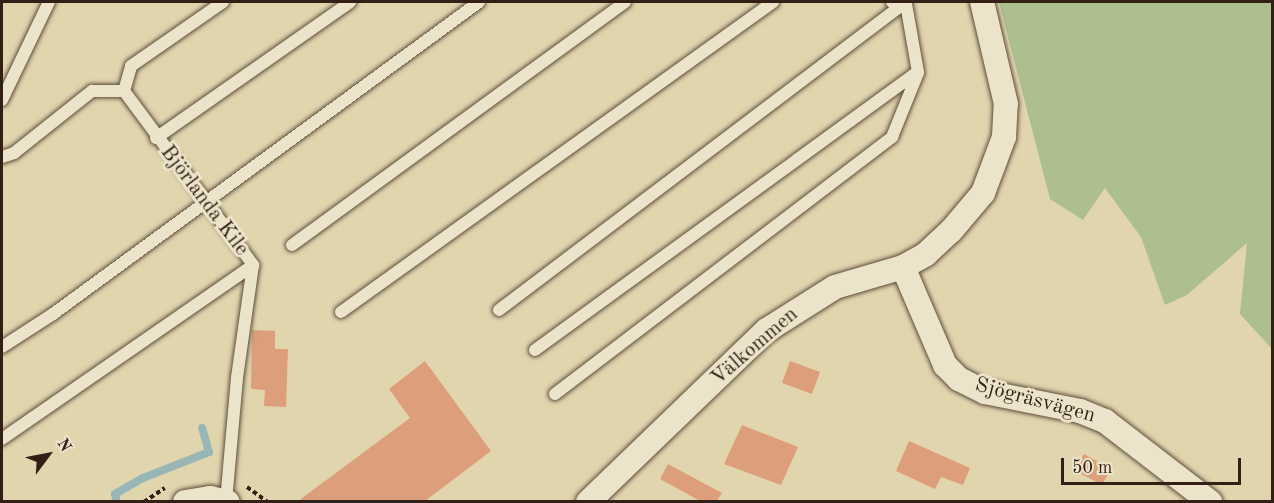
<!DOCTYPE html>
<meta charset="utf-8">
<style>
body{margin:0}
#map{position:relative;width:1274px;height:503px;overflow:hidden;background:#e1d5ae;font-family:"Old Standard TT",serif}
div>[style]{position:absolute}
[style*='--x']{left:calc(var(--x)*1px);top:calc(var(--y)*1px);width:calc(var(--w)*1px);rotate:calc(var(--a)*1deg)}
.green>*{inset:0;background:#adbe8f}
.stream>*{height:8px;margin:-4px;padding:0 4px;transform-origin:4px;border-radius:4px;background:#98b6b5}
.building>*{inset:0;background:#dd9f7b}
.path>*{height:4px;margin-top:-2px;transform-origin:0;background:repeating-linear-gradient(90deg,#322017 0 4.5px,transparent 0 7.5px)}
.roads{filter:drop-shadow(0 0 2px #5e4d3d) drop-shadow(0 0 2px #5e4d3d)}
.lane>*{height:12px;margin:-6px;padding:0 6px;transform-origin:6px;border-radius:6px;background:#ece4ca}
.street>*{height:24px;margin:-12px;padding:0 12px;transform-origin:12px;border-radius:12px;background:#ece4ca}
span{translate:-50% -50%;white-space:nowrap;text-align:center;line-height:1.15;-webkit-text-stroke:6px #ece4ca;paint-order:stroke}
.street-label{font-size:21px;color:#322017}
.frame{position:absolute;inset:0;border:3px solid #322017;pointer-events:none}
.north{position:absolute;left:18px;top:425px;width:60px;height:60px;-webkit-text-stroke:4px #ece4ca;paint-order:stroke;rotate:58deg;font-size:16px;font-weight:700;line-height:24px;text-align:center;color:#322017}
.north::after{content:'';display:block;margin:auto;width:21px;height:27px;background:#322017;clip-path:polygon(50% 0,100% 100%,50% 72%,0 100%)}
.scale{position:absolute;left:1061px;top:458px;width:180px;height:27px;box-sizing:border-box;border:3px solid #322017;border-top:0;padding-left:8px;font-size:18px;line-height:21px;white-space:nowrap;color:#322017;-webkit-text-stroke:4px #ece4ca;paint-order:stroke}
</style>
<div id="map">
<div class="green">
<i style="clip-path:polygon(999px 2px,1272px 2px,1272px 349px,1240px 314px,1247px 243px,1187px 295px,1165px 305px,1141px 237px,1105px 188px,1083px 220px,1050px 199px)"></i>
</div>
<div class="stream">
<i style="--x:117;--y:502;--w:8;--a:-104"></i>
<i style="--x:115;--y:494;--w:32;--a:-30"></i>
<i style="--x:143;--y:478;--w:71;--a:-21.5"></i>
<i style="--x:209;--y:452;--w:25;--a:-106"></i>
</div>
<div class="building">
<i style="clip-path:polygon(252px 330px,275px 331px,275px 349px,288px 349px,286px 407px,264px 406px,265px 390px,251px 389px)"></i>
<i style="clip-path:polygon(425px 361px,491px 451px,425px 501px,298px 501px,410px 418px,389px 389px)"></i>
<i style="clip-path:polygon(790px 361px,820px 372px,812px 394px,782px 383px)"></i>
<i style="clip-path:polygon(742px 425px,798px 447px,781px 485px,724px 464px)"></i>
<i style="clip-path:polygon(909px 441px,970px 468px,963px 485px,941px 477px,935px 489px,896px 471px)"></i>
<i style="clip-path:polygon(1084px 454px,1111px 469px,1102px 485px,1074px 470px)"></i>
<i style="clip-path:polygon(668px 464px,722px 493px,717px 501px,700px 501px,660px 479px)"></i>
</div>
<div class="path">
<i style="--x:247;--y:487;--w:26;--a:36"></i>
<i style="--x:144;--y:502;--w:25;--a:-34"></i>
</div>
<div class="roads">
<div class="lane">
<i style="--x:124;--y:91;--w:26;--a:-74"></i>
<i style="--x:131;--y:66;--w:112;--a:-34.8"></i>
<i style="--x:2;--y:100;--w:109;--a:-64.4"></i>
<i style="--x:156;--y:138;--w:237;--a:-35"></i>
<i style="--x:2;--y:157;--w:13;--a:-18"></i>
<i style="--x:14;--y:153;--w:100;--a:-38.5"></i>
<i style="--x:92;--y:91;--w:32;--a:0"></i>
<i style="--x:124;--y:91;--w:217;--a:53.4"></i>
<i style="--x:253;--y:265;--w:114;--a:98.1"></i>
<i style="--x:237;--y:378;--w:123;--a:95.1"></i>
<i style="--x:292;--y:245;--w:412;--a:-36.1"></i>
<i style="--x:499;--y:310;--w:510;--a:-37.12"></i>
<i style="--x:341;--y:312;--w:532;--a:-35.66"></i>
<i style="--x:2;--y:347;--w:61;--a:-32.9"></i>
<i style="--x:53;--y:314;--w:528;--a:-36.22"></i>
<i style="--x:535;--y:350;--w:473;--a:-36"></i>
<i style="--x:918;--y:72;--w:69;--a:-100"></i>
<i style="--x:906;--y:4;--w:14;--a:-172"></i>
<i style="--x:555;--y:394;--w:424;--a:-37.3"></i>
<i style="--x:892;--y:137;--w:69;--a:-67.9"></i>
<i style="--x:2;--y:439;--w:305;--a:-34.7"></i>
</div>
<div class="street">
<i style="--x:903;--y:267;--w:107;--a:66.8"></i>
<i style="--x:945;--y:365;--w:20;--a:45"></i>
<i style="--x:959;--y:379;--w:29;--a:27"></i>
<i style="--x:985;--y:392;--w:97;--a:11.3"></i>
<i style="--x:1080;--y:411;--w:27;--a:22"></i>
<i style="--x:1105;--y:421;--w:133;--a:37.6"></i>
<i style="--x:185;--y:502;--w:25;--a:-9"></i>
<i style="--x:210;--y:498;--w:18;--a:13"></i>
<i style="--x:588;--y:502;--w:248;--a:-43.9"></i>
<i style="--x:767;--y:330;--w:80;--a:-32.3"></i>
<i style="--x:835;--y:287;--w:71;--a:-16.4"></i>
<i style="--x:903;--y:267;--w:26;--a:-29"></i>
<i style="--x:926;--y:254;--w:34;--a:-43"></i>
<i style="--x:951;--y:231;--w:50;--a:-49.9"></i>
<i style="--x:983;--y:193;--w:60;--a:-69.4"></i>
<i style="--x:1004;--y:137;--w:33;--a:-87"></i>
<i style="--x:1006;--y:104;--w:105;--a:-103.2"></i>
</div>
</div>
<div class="street-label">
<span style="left:204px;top:201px;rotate:53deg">Björlanda Kile</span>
<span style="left:755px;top:347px;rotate:-41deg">Välkommen</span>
<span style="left:1035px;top:401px;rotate:15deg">Sjögräsvägen</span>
</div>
<div class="frame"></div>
<div class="north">N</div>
<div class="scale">50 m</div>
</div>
